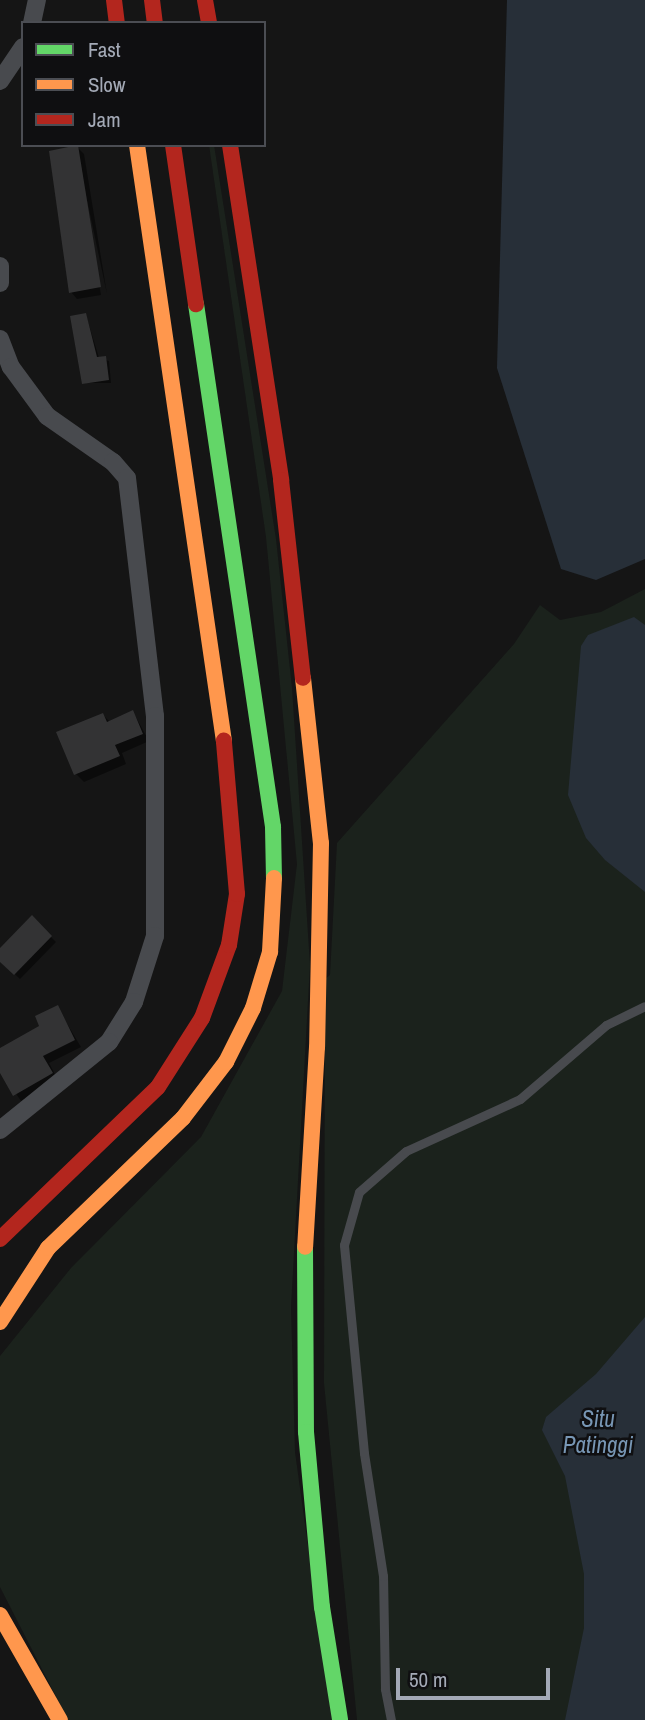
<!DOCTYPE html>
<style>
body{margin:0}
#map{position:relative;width:645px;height:1720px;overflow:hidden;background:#151515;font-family:"Archivo Narrow",sans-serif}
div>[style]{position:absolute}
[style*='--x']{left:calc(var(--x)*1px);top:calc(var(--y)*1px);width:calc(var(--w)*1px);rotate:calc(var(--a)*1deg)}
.green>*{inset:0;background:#1b221c}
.water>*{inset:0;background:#272f38}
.shadow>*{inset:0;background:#0007}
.building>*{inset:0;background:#333334}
.lane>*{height:9px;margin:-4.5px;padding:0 4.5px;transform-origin:4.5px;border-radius:4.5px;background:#484a4e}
.street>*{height:18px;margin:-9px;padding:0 9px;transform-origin:9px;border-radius:9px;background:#484a4e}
.fast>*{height:16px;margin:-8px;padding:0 8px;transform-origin:8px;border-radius:8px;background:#63d668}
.slow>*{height:16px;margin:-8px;padding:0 8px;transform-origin:8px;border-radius:8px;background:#ff974d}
.jam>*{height:16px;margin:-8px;padding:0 8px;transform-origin:8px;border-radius:8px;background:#b3261e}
span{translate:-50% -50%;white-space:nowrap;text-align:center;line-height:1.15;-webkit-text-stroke:5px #0f0f11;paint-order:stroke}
.water-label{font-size:23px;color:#7897b5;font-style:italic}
.legend{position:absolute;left:21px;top:21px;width:245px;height:126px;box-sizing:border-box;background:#0f0f11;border:2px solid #4b4d53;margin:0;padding:9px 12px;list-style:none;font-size:21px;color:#a4aab7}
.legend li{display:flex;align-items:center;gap:14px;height:35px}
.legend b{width:35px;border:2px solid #4b4d53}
.scale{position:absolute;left:396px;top:1668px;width:154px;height:32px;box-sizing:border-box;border:4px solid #a4aab7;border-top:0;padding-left:9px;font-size:21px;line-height:24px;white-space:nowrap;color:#a4aab7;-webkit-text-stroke:5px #0f0f11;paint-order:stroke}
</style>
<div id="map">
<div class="green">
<i style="clip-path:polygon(209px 145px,214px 145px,276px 539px,292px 688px,310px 965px,291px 1307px,295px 1452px,332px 1720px,68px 1720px,0 1587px,0 1356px,71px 1268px,201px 1137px,282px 991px,297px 864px,266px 537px)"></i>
<i style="clip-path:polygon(645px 589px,645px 1720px,357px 1720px,324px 1383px,325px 979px,330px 975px,337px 843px,514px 644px,540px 605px,560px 620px,601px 612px)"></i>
</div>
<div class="water">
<i style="clip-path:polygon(507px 0,645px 0,645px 559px,596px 580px,561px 569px,497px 368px)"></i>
<i style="clip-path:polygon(634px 617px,645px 625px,645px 892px,605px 860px,586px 838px,568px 795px,581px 646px,588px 635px)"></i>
<i style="clip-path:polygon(645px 1317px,645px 1720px,565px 1720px,584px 1628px,584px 1574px,565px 1476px,542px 1430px,546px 1417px,596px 1374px)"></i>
</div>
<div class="shadow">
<i style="clip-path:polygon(77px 147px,84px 154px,107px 294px,77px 153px,101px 295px,77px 299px,71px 292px)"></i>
<i style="clip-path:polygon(86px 315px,99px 358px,109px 361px,111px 383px,83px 383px)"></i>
<i style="clip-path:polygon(133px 712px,149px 741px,122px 753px,126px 764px,84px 782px,76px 774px,103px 715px,110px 722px)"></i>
<i style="clip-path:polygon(32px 918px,56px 942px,20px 979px,0 960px,0 950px)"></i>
<i style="clip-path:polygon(57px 1007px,81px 1047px,49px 1063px,58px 1080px,21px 1101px,0 1070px,0 1050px,42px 1026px)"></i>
</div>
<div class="building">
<i style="clip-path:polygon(78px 145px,101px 287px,69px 293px,49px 151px)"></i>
<i style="clip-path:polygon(86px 313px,97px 357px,106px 356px,109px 380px,82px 384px,70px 316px)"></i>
<i style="clip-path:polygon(133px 710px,143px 734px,115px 745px,120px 756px,74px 775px,56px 732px,103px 713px,107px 722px)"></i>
<i style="clip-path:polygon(32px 915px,52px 936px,14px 975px,0 962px,0 948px)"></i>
<i style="clip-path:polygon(58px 1005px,75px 1040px,43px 1056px,53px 1073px,13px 1096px,0 1073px,0 1048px,39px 1026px,35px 1016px)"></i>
</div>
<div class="lane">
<i style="--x:391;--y:1720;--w:32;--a:-101"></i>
<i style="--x:385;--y:1689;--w:113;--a:-91"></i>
<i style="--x:383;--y:1576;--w:124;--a:-98.8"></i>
<i style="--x:364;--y:1453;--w:209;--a:-95.5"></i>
<i style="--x:344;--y:1245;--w:55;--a:-74.2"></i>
<i style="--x:359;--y:1192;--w:62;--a:-41.1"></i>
<i style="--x:406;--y:1151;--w:125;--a:-24.5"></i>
<i style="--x:520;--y:1099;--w:113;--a:-40.7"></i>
<i style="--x:606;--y:1025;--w:43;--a:-26"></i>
</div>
<div class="street">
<i style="--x:32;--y:23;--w:24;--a:-78"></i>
<i style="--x:0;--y:81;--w:41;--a:-55.9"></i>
<i style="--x:0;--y:266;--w:17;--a:90"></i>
<i style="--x:0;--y:339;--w:30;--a:69"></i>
<i style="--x:11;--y:367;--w:61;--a:53.7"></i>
<i style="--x:47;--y:416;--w:80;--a:34.9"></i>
<i style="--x:113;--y:462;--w:21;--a:49"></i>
<i style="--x:127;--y:478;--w:240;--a:83.3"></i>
<i style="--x:155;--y:716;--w:220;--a:90"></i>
<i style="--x:155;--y:936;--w:69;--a:107.7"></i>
<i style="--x:134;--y:1002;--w:47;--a:122"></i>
<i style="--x:109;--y:1042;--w:140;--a:141.1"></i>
</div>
<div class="fast">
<i style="--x:196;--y:304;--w:529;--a:81.62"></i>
<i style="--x:273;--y:827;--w:51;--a:88.9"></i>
<i style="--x:305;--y:1247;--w:185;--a:89.7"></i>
<i style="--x:306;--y:1432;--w:176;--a:84.8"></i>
<i style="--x:322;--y:1607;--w:114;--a:80.9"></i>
</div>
<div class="slow">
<i style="--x:137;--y:145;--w:602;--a:81.7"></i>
<i style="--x:303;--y:678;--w:166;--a:83.8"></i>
<i style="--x:321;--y:843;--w:204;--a:91.1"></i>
<i style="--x:317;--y:1047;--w:200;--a:93.4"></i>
<i style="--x:0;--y:1322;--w:88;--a:-57"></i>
<i style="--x:48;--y:1248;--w:187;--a:-43.9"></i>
<i style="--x:183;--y:1118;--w:71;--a:-52.5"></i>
<i style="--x:226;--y:1062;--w:60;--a:-63.4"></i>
<i style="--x:253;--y:1008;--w:59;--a:-73.1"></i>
<i style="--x:270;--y:952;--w:74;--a:-86.9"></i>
<i style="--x:0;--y:1615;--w:121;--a:60.3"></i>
</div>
<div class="jam">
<i style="--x:114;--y:0;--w:23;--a:83"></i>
<i style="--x:152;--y:0;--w:23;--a:83"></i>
<i style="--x:205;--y:0;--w:23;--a:80"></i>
<i style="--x:173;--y:145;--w:161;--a:81.8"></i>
<i style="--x:230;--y:145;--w:339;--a:81.3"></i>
<i style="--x:281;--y:480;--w:199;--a:83.7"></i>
<i style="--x:0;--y:1239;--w:219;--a:-43.9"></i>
<i style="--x:158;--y:1087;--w:82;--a:-57.5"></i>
<i style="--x:202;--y:1018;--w:78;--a:-69.7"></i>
<i style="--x:229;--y:945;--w:52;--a:-81.1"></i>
<i style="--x:237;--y:894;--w:154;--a:-94.9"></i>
</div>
<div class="water-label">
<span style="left:598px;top:1432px">Situ<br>Patinggi</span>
</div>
<ul class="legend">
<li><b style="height:9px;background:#63d668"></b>Fast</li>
<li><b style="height:9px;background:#ff974d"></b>Slow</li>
<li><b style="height:9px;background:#b3261e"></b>Jam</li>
</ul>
<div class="scale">50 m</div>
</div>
